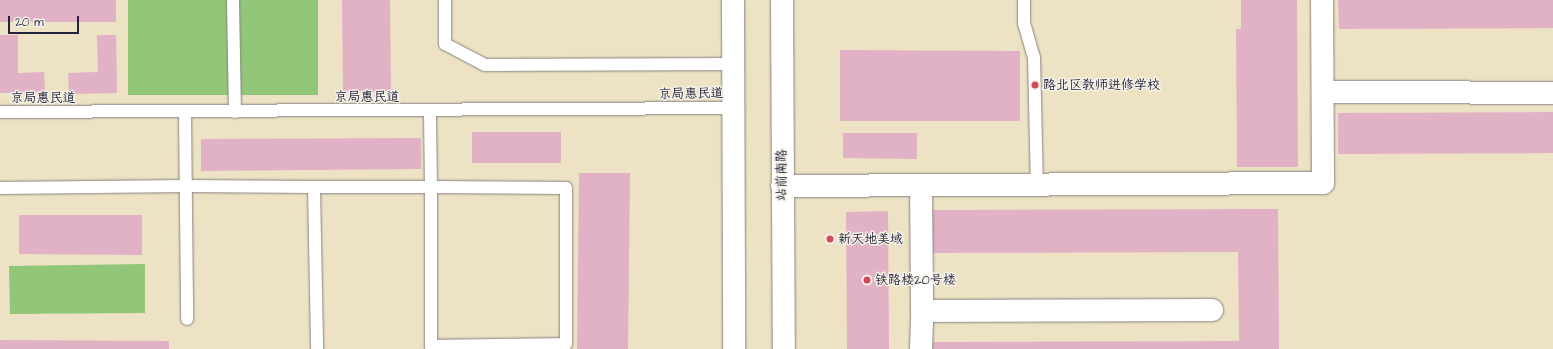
<!DOCTYPE html>
<meta charset="utf-8">
<style>
body{margin:0}
#map{position:relative;width:1553px;height:349px;overflow:hidden;background:#ede2c4;font-family:"Architects Daughter","LXGW WenKai TC",sans-serif}
div>[style]{position:absolute}
[style*='--x']{left:calc(var(--x)*1px);top:calc(var(--y)*1px);width:calc(var(--w)*1px);rotate:calc(var(--a)*1deg)}
.green>*{inset:0;background:#92c779}
.building>*{inset:0;background:#e1b1c6}
.roads{filter:drop-shadow(0 0 1px #888280) drop-shadow(0 0 1px #888280)}
.service>*{height:12px;margin:-6px;padding:0 6px;transform-origin:6px;border-radius:6px;background:#fff}
.minor>*{height:22px;margin:-11px;padding:0 11px;transform-origin:11px;border-radius:11px;background:#fff}
.primary>*{height:22px;margin:-11px;padding:0 11px;transform-origin:11px;border-radius:11px;background:#fff}
.dots>*{width:11px;height:11px;translate:-50% -50%;box-sizing:border-box;border:2px solid #f7f3e8;border-radius:50%}
span{translate:-50% -50%;white-space:nowrap;text-align:center;line-height:1.15;-webkit-text-stroke:3px #f7f3e8;paint-order:stroke}
.poi-label{font-size:13px;color:#22223b}
.left{translate:0 -50%;text-align:left}
.street-label{font-size:13px;color:#22223b}
.scale{position:absolute;left:8px;top:16px;width:71px;height:18px;box-sizing:border-box;border:2px solid #22223b;border-top:0;padding-left:5px;font-size:12px;line-height:14px;white-space:nowrap;color:#22223b;-webkit-text-stroke:3px #f7f3e8;paint-order:stroke}
</style>
<div id="map">
<div class="green">
<i style="clip-path:polygon(128px 0,318px 0,318px 95px,128px 95px)"></i>
<i style="clip-path:polygon(145px 264px,145px 313px,10px 314px,9px 266px)"></i>
</div>
<div class="building">
<i style="clip-path:polygon(0 0,116px 0,116px 22px,0 22px)"></i>
<i style="clip-path:polygon(342px 0,390px 0,391px 92px,343px 92px)"></i>
<i style="clip-path:polygon(1241px 0,1297px 0,1298px 167px,1237px 167px,1236px 29px,1241px 29px)"></i>
<i style="clip-path:polygon(1338px 0,1553px 0,1553px 28px,1339px 29px)"></i>
<i style="clip-path:polygon(0 35px,18px 35px,18px 73px,44px 72px,45px 93px,0 93px)"></i>
<i style="clip-path:polygon(97px 35px,116px 35px,117px 93px,69px 94px,68px 73px,98px 72px)"></i>
<i style="clip-path:polygon(840px 50px,1020px 51px,1020px 121px,840px 121px)"></i>
<i style="clip-path:polygon(1553px 112px,1553px 153px,1338px 154px,1338px 113px)"></i>
<i style="clip-path:polygon(472px 132px,561px 132px,561px 163px,472px 163px)"></i>
<i style="clip-path:polygon(843px 133px,917px 133px,917px 159px,843px 158px)"></i>
<i style="clip-path:polygon(421px 138px,421px 169px,201px 171px,201px 139px)"></i>
<i style="clip-path:polygon(579px 173px,630px 173px,628px 349px,577px 349px)"></i>
<i style="clip-path:polygon(1278px 209px,1279px 349px,933px 349px,933px 342px,1239px 341px,1238px 252px,932px 253px,932px 210px)"></i>
<i style="clip-path:polygon(888px 211px,889px 349px,847px 349px,846px 212px)"></i>
<i style="clip-path:polygon(19px 215px,142px 215px,142px 255px,19px 254px)"></i>
<i style="clip-path:polygon(0 340px,169px 341px,169px 349px,0 349px)"></i>
</div>
<div class="roads">
<div class="service">
<i style="--x:233;--y:0;--w:112;--a:89"></i>
<i style="--x:445;--y:0;--w:44;--a:90"></i>
<i style="--x:445;--y:44;--w:45;--a:27.7"></i>
<i style="--x:485;--y:65;--w:247;--a:-0.2"></i>
<i style="--x:1024;--y:0;--w:23;--a:90"></i>
<i style="--x:1024;--y:23;--w:35;--a:74"></i>
<i style="--x:1034;--y:57;--w:128;--a:88.7"></i>
<i style="--x:0;--y:112;--w:734;--a:-0.31"></i>
<i style="--x:185;--y:113;--w:206;--a:89.4"></i>
<i style="--x:314;--y:187;--w:162;--a:88.9"></i>
<i style="--x:0;--y:188;--w:186;--a:-0.6"></i>
<i style="--x:186;--y:186;--w:128;--a:0.4"></i>
<i style="--x:314;--y:187;--w:117;--a:0"></i>
<i style="--x:431;--y:187;--w:135;--a:0.4"></i>
<i style="--x:566;--y:188;--w:156;--a:90"></i>
<i style="--x:566;--y:344;--w:135;--a:179.2"></i>
<i style="--x:431;--y:346;--w:159;--a:-90"></i>
<i style="--x:431;--y:187;--w:76;--a:-90.8"></i>
</div>
<div class="minor">
<i style="--x:1323;--y:92;--w:230;--a:0.2"></i>
<i style="--x:921;--y:185;--w:126;--a:89.5"></i>
<i style="--x:922;--y:311;--w:290;--a:-0.2"></i>
<i style="--x:782;--y:186;--w:541;--a:-0.32"></i>
<i style="--x:1323;--y:183;--w:183;--a:-90.3"></i>
<i style="--x:921;--y:349;--w:38;--a:-88"></i>
</div>
<div class="primary">
<i style="--x:733;--y:0;--w:349;--a:89.8"></i>
<i style="--x:782;--y:0;--w:349;--a:89.7"></i>
</div>
</div>
<div class="dots">
<i style="left:1035px;top:85px;background:#d1495b"></i>
<i style="left:830px;top:239px;background:#d1495b"></i>
<i style="left:867px;top:280px;background:#d1495b"></i>
</div>
<div class="poi-label">
<span class="left" style="left:1043px;top:85px">路北区教师进修学校</span>
<span class="left" style="left:838px;top:239px">新天地美域</span>
<span class="left" style="left:875px;top:280px">铁路楼20号楼</span>
</div>
<div class="street-label">
<span style="left:691px;top:94px;rotate:-1deg">京局惠民道</span>
<span style="left:367px;top:97px">京局惠民道</span>
<span style="left:43px;top:98px">京局惠民道</span>
<span style="left:782px;top:175px;rotate:-90deg">站前南路</span>
</div>
<div class="scale">20 m</div>
</div>
